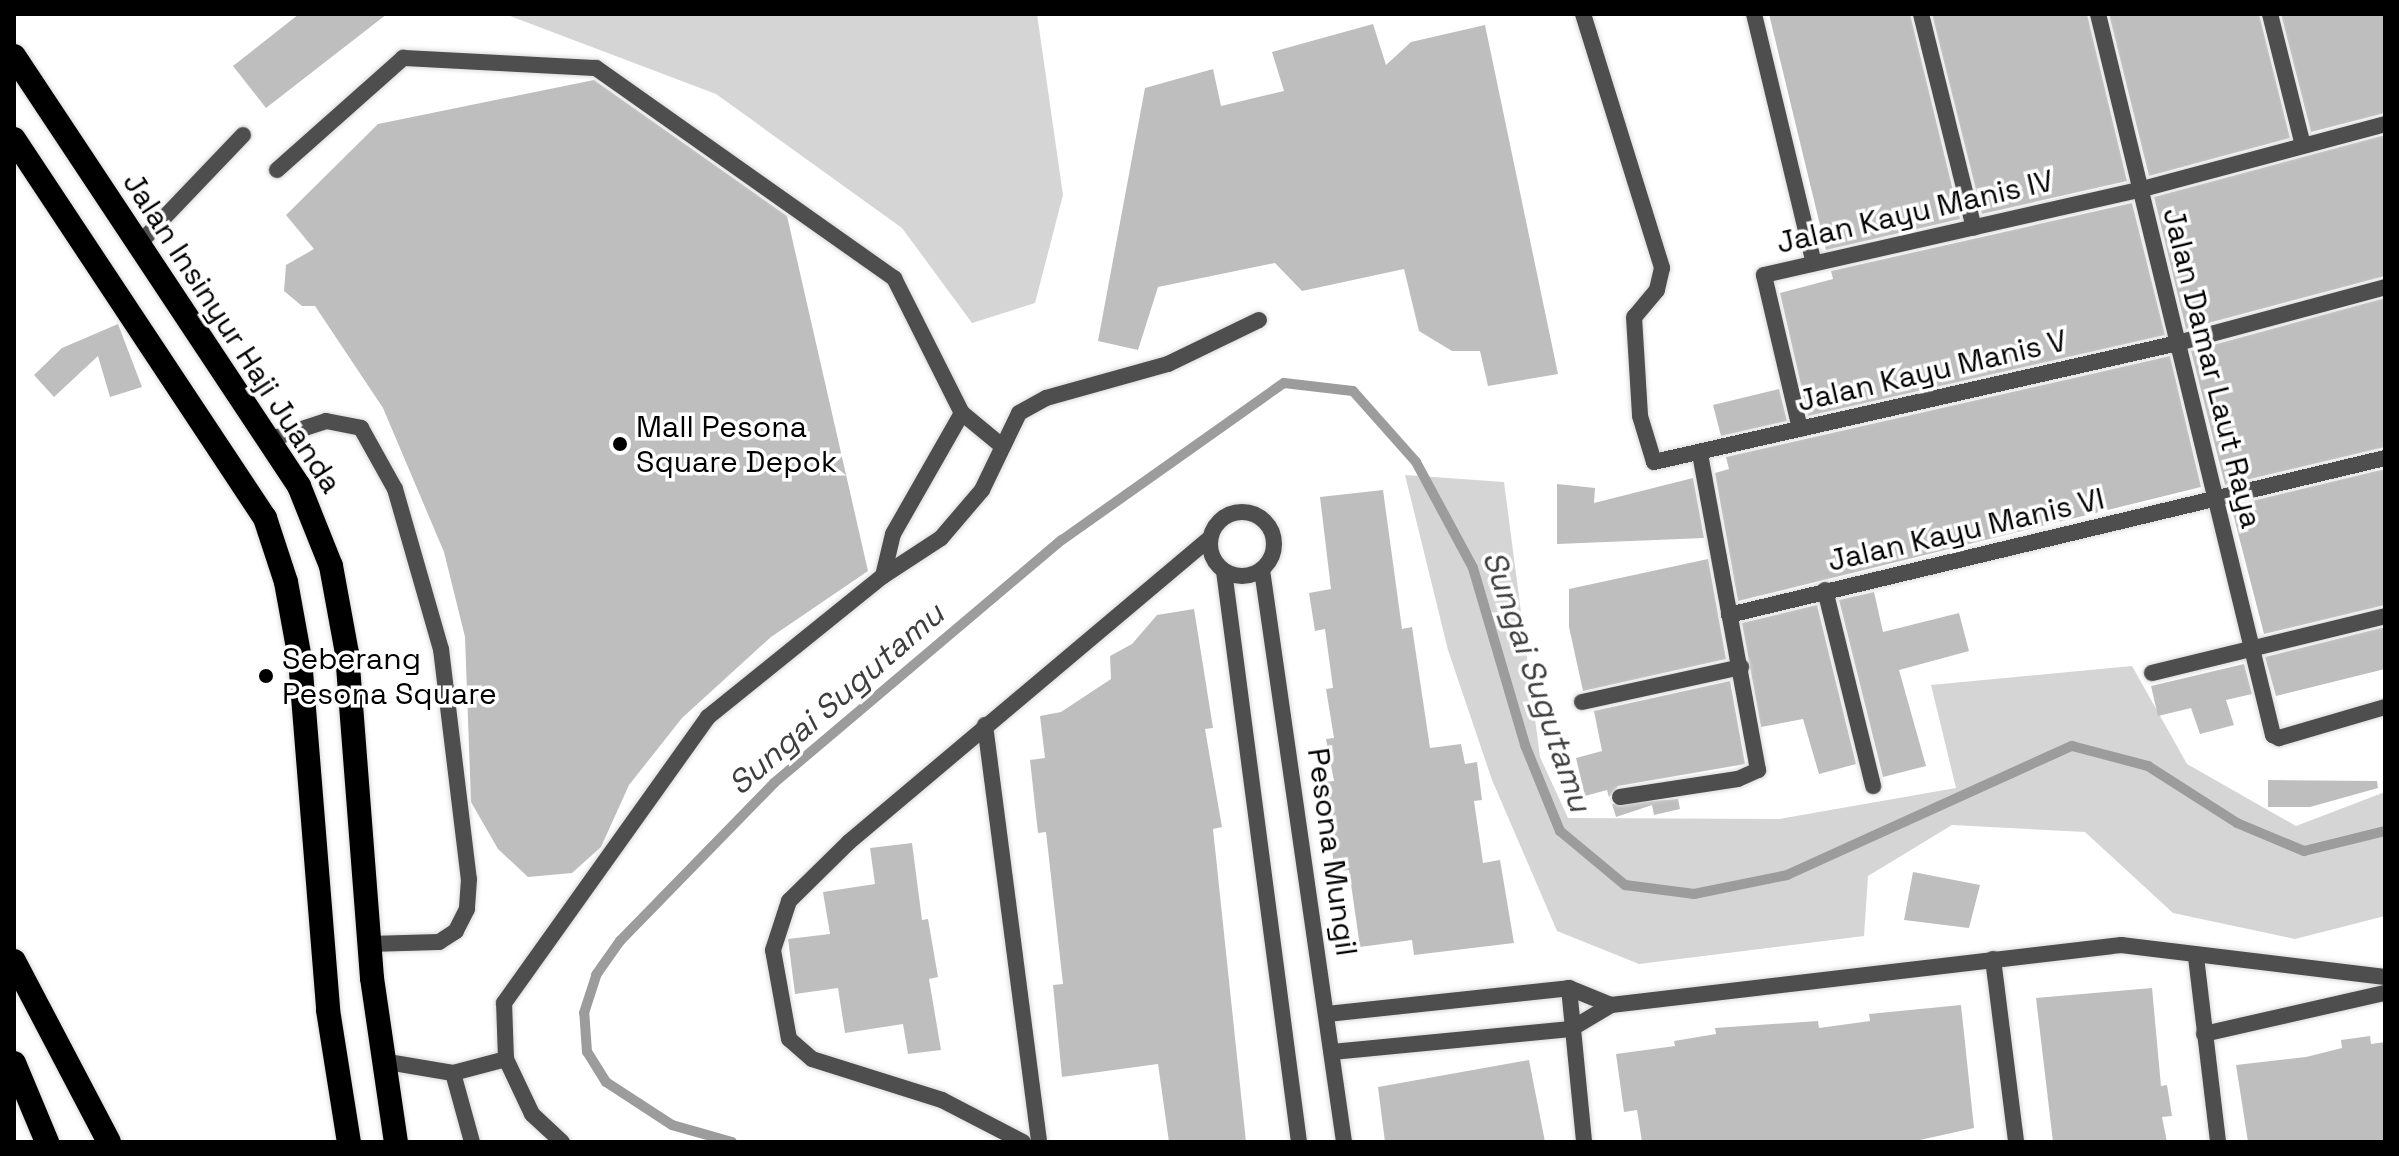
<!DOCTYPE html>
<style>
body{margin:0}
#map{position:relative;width:2399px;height:1156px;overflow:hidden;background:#fff;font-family:"Space Grotesk",sans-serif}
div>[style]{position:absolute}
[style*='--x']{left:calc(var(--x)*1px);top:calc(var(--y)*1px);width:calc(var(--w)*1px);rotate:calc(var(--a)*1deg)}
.green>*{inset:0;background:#d5d5d5}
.stream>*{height:10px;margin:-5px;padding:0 5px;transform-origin:5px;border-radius:5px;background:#9c9c9c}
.building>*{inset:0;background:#bebebe}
.roads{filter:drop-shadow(0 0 2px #dbdbdb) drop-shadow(0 0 2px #dbdbdb)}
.lane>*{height:16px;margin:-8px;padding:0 8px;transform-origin:8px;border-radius:8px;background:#4e4e4e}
.street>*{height:16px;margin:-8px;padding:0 8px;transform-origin:8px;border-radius:8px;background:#4e4e4e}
.street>.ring{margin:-8px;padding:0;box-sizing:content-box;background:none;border:16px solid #4e4e4e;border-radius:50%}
.highway>*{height:24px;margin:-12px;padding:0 12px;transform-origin:12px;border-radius:12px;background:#000}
.dots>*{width:22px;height:22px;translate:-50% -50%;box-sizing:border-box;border:4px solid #fff;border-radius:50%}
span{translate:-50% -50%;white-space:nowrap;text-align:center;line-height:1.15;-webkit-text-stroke:7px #fff;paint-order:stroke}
.street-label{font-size:30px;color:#000}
.poi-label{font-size:30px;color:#000}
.left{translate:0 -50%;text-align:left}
.water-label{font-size:32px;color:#3d3d3d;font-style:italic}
.frame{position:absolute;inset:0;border:16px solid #000;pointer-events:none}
</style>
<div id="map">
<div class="green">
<i style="clip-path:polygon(505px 14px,1037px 14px,1063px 195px,1035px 303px,972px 323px,902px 228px,716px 94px)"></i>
<i style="clip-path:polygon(1405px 475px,1504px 482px,1540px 757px,1568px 818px,1779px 819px,1956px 788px,1931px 685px,2132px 666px,2187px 764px,2296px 826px,2385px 792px,2385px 916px,2295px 939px,2173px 913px,2085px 832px,1952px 825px,1868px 876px,1864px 936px,1639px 964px,1557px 931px,1492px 780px,1448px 650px)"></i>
</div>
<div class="stream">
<i style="--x:732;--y:1142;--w:62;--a:-164.2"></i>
<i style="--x:672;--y:1125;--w:79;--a:-146.9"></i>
<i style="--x:606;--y:1082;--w:36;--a:-122"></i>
<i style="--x:587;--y:1052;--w:39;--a:-94"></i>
<i style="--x:584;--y:1013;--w:40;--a:-72"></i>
<i style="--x:596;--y:975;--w:42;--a:-54.8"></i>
<i style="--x:620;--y:941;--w:221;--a:-45.7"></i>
<i style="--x:774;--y:783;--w:377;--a:-40.2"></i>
<i style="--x:1062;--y:540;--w:272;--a:-35.3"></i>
<i style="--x:1284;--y:383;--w:69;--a:6.6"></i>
<i style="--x:1353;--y:391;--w:95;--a:48.4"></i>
<i style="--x:1416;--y:462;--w:120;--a:61.7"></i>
<i style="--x:1473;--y:568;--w:184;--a:73.6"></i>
<i style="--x:1525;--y:745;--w:93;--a:67.9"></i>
<i style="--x:1560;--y:831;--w:85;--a:39.7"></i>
<i style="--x:1625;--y:885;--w:70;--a:7.4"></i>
<i style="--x:1694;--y:894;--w:95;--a:-11.5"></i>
<i style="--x:1787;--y:875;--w:313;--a:-24.4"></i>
<i style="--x:2072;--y:746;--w:79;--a:14.7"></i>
<i style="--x:2148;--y:766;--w:106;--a:32.6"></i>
<i style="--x:2237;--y:823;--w:73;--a:22.7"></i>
<i style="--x:2304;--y:851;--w:83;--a:-13.9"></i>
</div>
<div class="building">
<i style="clip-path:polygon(299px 14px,387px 14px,266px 108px,233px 66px)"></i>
<i style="clip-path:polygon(1769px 14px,1910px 14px,1960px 219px,1826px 250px)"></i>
<i style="clip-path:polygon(1932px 14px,2087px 14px,2127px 181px,1982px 214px)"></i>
<i style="clip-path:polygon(2109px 14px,2259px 14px,2290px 138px,2149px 176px)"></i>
<i style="clip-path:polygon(2281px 14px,2385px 14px,2385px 113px,2311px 132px)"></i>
<i style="clip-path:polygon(1373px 24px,1386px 65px,1411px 42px,1485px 25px,1558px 374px,1488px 386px,1480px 351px,1452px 351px,1419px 331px,1404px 269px,1302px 291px,1275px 263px,1158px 287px,1138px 350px,1098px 341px,1145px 88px,1213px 69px,1221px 106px,1284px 91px,1272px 52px)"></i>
<i style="clip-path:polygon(594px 80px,787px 216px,868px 571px,771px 637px,682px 718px,629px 785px,601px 847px,572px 873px,528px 877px,498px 849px,471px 802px,465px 637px,444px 552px,383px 408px,315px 306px,302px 306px,284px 291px,286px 265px,314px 249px,286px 215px,378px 124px)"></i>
<i style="clip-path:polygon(2385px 135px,2385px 276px,2186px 329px,2154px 197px)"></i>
<i style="clip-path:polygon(2132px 203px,2165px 335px,1808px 416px,1780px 293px,1833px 279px,1831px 271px)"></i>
<i style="clip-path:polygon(2385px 298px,2385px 447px,2225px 485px,2191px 351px)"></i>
<i style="clip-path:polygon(118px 324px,142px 387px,110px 397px,98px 356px,54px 397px,34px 375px,62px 348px)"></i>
<i style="clip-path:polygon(2170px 356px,2201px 487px,1738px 601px,1715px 473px,1729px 469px,1726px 457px)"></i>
<i style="clip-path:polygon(1779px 389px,1787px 421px,1721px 436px,1713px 405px)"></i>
<i style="clip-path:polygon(2385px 469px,2385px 605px,2264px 634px,2231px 506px)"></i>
<i style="clip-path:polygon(1693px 478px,1704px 538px,1557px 544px,1557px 484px,1595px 488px,1594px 503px)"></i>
<i style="clip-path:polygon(1383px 490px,1402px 629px,1412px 627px,1430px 748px,1461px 744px,1465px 764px,1477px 762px,1482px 800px,1474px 801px,1483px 863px,1500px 860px,1514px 943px,1414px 955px,1412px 940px,1360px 947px,1349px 870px,1335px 872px,1323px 782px,1334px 781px,1326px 739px,1334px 738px,1326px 689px,1333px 688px,1325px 629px,1315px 631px,1309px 593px,1331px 589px,1320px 497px)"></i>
<i style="clip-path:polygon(1708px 559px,1726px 659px,1583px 691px,1569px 627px,1569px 589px)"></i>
<i style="clip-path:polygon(1874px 592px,1883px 632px,1959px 613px,1969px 651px,1899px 670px,1926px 766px,1883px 777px,1839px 600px)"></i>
<i style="clip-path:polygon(1817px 605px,1856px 764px,1819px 774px,1803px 719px,1761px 727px,1742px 623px)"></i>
<i style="clip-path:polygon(1194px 609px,1213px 728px,1205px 729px,1222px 827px,1213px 829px,1246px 1142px,1169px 1142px,1158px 1064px,1062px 1077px,1053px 985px,1063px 984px,1046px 832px,1038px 833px,1030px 760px,1045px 758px,1040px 716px,1061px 712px,1111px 679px,1110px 656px,1132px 644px,1157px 615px)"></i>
<i style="clip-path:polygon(2385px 627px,2385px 669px,2276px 696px,2265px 657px)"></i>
<i style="clip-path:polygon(2244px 664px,2252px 694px,2226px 700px,2234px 725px,2200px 734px,2191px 708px,2158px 716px,2151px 686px)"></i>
<i style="clip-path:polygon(1730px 681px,1745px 764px,1618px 786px,1609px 797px,1607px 790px,1585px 796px,1576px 758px,1602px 751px,1594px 711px)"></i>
<i style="clip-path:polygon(2268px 780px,2377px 781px,2378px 788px,2310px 807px,2268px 807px)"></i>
<i style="clip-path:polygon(1678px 799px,1680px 809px,1654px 815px,1652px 805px,1616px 817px,1612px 804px)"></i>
<i style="clip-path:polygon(912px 843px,922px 920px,928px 919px,938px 977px,929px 979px,941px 1050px,908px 1054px,903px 1024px,845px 1033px,838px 988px,795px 994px,788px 939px,830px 934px,823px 892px,875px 884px,870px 848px)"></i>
<i style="clip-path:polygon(1913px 872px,1980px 885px,1969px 928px,1904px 920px)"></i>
<i style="clip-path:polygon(2152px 988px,2161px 1086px,2167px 1085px,2172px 1116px,2162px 1117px,2167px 1142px,2053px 1142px,2036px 998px)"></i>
<i style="clip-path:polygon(1961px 1005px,1974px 1128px,1911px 1142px,1642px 1142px,1637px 1110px,1624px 1112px,1616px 1054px,1675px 1046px,1674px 1041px,1716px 1034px,1715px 1028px,1818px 1021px,1819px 1028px,1870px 1021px,1869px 1014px)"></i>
<i style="clip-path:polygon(2370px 1036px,2371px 1044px,2385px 1042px,2385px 1142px,2248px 1142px,2236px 1065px,2306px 1057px,2342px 1048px,2341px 1040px)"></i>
<i style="clip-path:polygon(1529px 1060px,1545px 1142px,1385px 1142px,1378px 1087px)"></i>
</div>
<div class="roads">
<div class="lane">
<i style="--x:277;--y:170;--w:169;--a:-41.6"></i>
<i style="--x:403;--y:58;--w:193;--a:3"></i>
<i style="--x:596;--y:68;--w:365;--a:35.2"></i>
<i style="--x:894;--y:278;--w:151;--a:63.3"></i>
<i style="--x:962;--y:413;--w:139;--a:119.7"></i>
<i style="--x:893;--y:534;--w:43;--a:103.4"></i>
<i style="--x:138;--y:245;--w:152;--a:-46.3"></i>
<i style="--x:962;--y:413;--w:52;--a:39.5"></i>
<i style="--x:268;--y:440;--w:61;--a:-18.1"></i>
<i style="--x:326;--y:421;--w:36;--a:11"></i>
<i style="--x:361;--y:428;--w:70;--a:60.9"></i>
<i style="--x:395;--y:489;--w:166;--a:74"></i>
<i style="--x:441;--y:649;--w:232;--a:83.1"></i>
<i style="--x:469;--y:879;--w:30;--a:94"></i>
<i style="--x:467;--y:909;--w:25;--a:117"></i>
<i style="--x:456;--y:931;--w:20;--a:147"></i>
<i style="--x:439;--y:942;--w:70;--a:178.4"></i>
<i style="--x:382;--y:1061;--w:72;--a:9.6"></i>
<i style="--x:453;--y:1073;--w:55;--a:-14.8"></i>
<i style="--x:453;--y:1073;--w:72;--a:74.6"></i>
<i style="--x:562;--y:1142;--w:41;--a:-137"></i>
<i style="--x:532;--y:1114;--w:61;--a:-115.3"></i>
<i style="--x:506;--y:1059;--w:56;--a:-92"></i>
<i style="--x:504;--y:1003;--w:351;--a:-54.5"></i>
<i style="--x:708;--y:717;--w:225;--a:-38.9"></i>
<i style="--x:883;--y:576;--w:69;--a:-33.2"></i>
<i style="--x:941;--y:538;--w:63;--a:-49.5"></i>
<i style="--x:982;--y:490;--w:85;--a:-64.3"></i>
<i style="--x:1019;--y:413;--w:31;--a:-29"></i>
<i style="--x:1046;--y:398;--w:127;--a:-15.6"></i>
<i style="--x:1168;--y:364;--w:101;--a:-25.8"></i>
</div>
<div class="street">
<i style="--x:1583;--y:14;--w:266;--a:72.7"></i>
<i style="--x:1662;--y:268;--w:23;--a:103"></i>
<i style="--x:1657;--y:290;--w:35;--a:130"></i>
<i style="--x:1634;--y:317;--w:99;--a:86.5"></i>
<i style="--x:1640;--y:416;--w:48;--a:73.1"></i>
<i style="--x:1654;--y:462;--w:537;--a:-12.79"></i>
<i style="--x:2178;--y:343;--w:214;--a:-15.1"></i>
<i style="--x:1754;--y:14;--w:256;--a:76.5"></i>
<i style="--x:1921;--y:14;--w:220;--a:76.1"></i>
<i style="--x:2098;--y:14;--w:742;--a:76.36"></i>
<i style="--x:2273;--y:735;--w:7;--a:27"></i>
<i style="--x:2279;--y:738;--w:110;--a:-16.3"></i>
<i style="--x:2270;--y:14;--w:135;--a:75.9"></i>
<i style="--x:1800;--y:429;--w:158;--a:-103.2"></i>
<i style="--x:1764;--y:275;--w:385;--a:-12.8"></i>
<i style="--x:2139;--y:190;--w:255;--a:-15"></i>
<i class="ring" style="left:1210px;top:512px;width:48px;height:48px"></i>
<i style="--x:1262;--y:570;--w:578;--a:81.84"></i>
<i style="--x:1224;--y:571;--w:576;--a:82.52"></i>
<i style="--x:1825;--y:590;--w:202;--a:76.2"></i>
<i style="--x:1729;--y:615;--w:675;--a:-13.46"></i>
<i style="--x:2152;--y:673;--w:240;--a:-13.7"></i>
<i style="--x:1582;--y:702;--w:163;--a:-12.4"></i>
<i style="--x:985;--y:725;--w:420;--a:82.6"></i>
<i style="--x:1620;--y:797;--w:119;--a:-8.7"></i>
<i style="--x:1738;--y:779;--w:22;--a:-24"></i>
<i style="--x:1758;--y:770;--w:322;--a:-100.4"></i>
<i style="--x:2196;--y:957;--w:186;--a:83.2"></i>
<i style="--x:1993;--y:959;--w:184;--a:82.8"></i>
<i style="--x:1569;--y:988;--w:155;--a:84.4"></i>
<i style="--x:1327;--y:1014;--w:243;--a:-6.1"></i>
<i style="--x:1569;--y:988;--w:45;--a:22"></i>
<i style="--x:2204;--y:1034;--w:186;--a:-12.8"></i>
<i style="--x:1332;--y:1052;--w:240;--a:-5.5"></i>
<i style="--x:1571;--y:1029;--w:47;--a:-31"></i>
<i style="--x:1611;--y:1005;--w:514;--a:-6.71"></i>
<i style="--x:2121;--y:945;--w:266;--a:6.9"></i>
<i style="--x:1023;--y:1142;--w:91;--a:-152.6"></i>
<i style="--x:942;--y:1100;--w:136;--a:-162.5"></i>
<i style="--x:812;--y:1059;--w:30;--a:-139"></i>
<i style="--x:789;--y:1039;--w:90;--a:-100.2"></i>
<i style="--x:773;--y:950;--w:52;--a:-71.9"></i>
<i style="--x:789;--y:901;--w:84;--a:-44.5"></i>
<i style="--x:849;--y:842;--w:472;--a:-40.1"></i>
</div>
<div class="highway">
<i style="--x:14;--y:56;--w:516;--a:56.46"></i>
<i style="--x:299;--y:486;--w:86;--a:68.2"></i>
<i style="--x:331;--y:566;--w:88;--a:79.6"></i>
<i style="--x:347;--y:653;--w:326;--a:85.6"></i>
<i style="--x:372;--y:978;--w:166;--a:81.7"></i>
<i style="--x:14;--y:139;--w:455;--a:56.5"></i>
<i style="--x:265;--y:518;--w:67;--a:71.8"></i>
<i style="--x:286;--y:582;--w:78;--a:79.7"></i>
<i style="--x:300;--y:659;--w:352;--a:85.4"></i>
<i style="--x:328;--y:1010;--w:134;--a:81"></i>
<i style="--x:14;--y:961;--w:204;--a:62.3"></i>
<i style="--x:14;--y:1063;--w:86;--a:67.3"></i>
</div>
</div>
<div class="dots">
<i style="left:620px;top:444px;background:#000"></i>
<i style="left:266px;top:676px;background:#000"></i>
</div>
<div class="street-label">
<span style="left:1915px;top:212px;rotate:-13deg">Jalan Kayu Manis IV</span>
<span style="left:232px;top:333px;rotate:57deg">Jalan Insinyur Haji Juanda</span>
<span style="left:2212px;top:368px;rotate:76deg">Jalan Damar Laut Raya</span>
<span style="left:1932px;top:371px;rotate:-13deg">Jalan Kayu Manis V</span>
<span style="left:1966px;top:530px;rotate:-13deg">Jalan Kayu Manis VI</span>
<span style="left:1332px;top:852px;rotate:82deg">Pesona Mungil</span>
</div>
<div class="poi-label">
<span class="left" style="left:636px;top:444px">Mall Pesona<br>Square Depok</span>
<span class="left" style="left:282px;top:676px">Seberang<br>Pesona Square</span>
</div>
<div class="water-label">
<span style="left:1537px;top:681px;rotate:71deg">Sungai Sugutamu</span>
<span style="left:836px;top:699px;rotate:-41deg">Sungai Sugutamu</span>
</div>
<div class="frame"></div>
</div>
